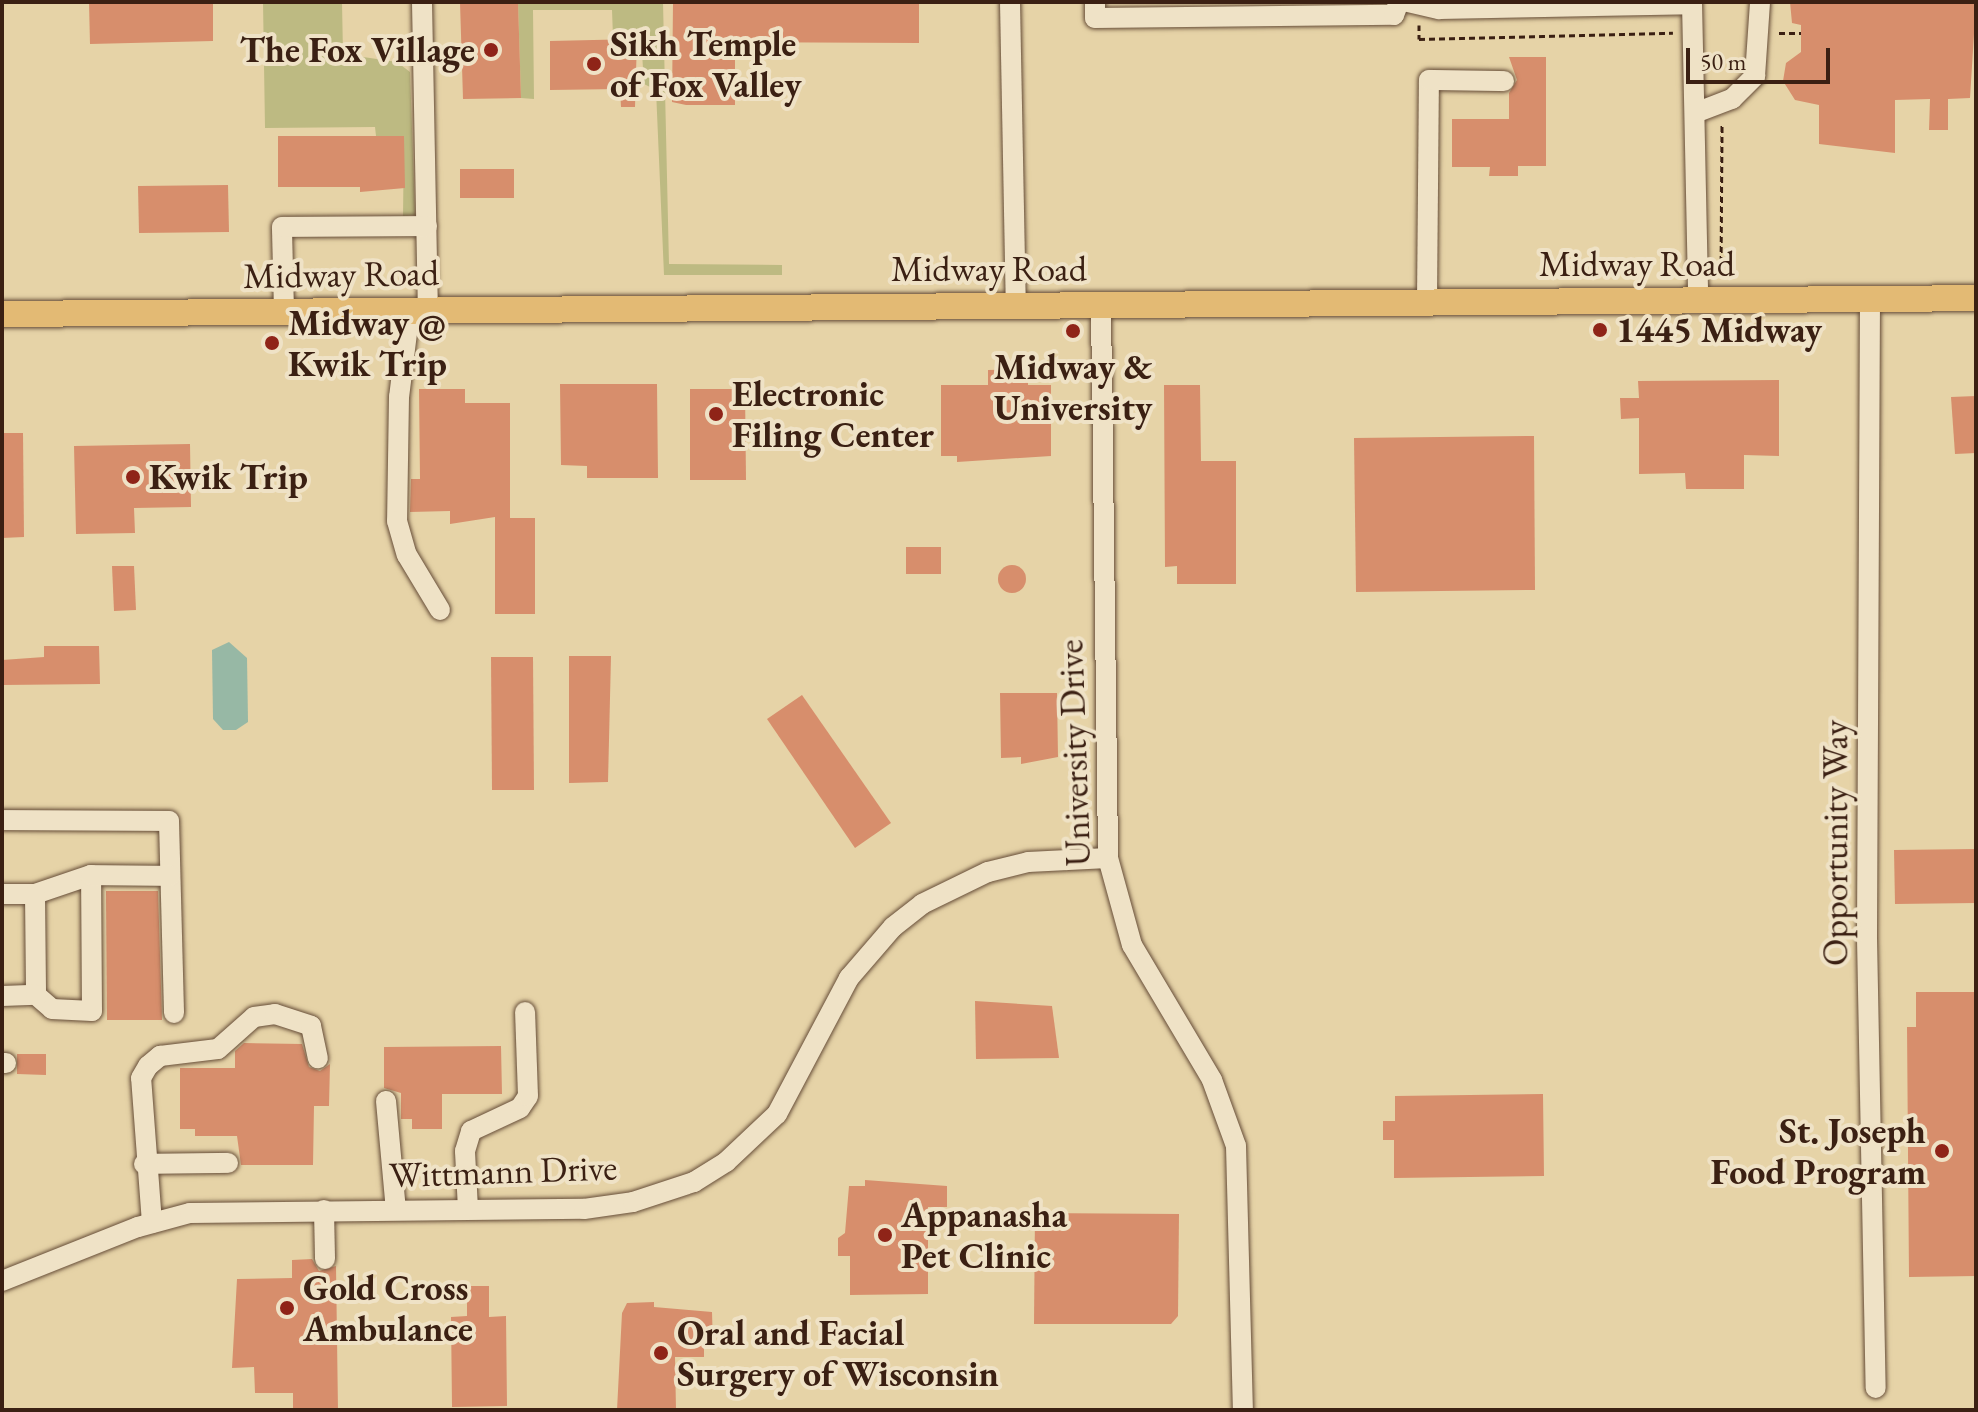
<!DOCTYPE html>
<style>
body{margin:0}
#map{position:relative;width:1978px;height:1412px;overflow:hidden;background:#e6d3a7;font-family:"EB Garamond",serif}
div>[style]{position:absolute}
[style*='--x']{left:calc(var(--x)*1px);top:calc(var(--y)*1px);width:calc(var(--w)*1px);rotate:calc(var(--a)*1deg)}
.green>*{inset:0;background:#bdba82}
.water>*{inset:0;background:#97b8a5}
.building>*{inset:0;background:#d78e6c}
.round{border-radius:50%}
.path>*{height:3px;margin-top:-1.5px;transform-origin:0;background:repeating-linear-gradient(90deg,#3b2013 0 6px,transparent 0 10px)}
.roads{filter:drop-shadow(0 0 2px #664d38) drop-shadow(0 0 2px #664d38)}
.minor>*{height:20px;margin:-10px;padding:0 10px;transform-origin:10px;border-radius:10px;background:#efe2c6}
.major>*{height:26px;margin:-13px;padding:0 13px;transform-origin:13px;border-radius:13px;background:#e3ba74}
.dots>*{width:22px;height:22px;translate:-50% -50%;box-sizing:border-box;border:4px solid #efe2c6;border-radius:50%}
span{translate:-50% -50%;white-space:nowrap;text-align:center;line-height:1.15;-webkit-text-stroke:8px #efe2c6;paint-order:stroke}
.poi-label{font-size:36px;color:#3b2013;font-weight:700}
.left{translate:0 -50%;text-align:left}
.right{translate:-100% -50%;text-align:right}
.street-label{font-size:36px;color:#3b2013}
.frame{position:absolute;inset:0;border:4px solid #3b2013;pointer-events:none}
.scale{position:absolute;left:1686px;top:48px;width:144px;height:36px;box-sizing:border-box;border:4px solid #3b2013;border-top:0;padding-left:10px;font-size:24px;line-height:28px;white-space:nowrap;color:#3b2013;-webkit-text-stroke:6px #efe2c6;paint-order:stroke}
</style>
<div id="map">
<div class="green">
<i style="clip-path:polygon(263px 2px,342px 2px,343px 54px,397px 62px,410px 72px,415px 215px,403px 216px,404px 136px,376px 136px,375px 127px,265px 128px)"></i>
<i style="clip-path:polygon(518px 2px,663px 2px,669px 264px,782px 265px,782px 275px,664px 275px,656px 90px,644px 84px,641px 37px,613px 37px,612px 10px,533px 10px,534px 99px,521px 98px)"></i>
</div>
<div class="water">
<i style="clip-path:polygon(229px 642px,247px 658px,248px 722px,236px 730px,223px 730px,213px 719px,212px 650px)"></i>
</div>
<div class="building">
<i style="clip-path:polygon(89px 2px,213px 2px,213px 41px,90px 44px)"></i>
<i style="clip-path:polygon(460px 2px,518px 2px,521px 98px,463px 99px)"></i>
<i style="clip-path:polygon(673px 2px,919px 2px,919px 43px,735px 42px,735px 105px,686px 105px,672px 102px)"></i>
<i style="clip-path:polygon(1790px 2px,1976px 2px,1970px 98px,1948px 99px,1948px 130px,1929px 130px,1930px 99px,1895px 100px,1895px 153px,1819px 144px,1819px 105px,1795px 100px,1783px 81px,1786px 63px,1801px 52px,1801px 25px,1792px 23px)"></i>
<i style="clip-path:polygon(637px 39px,635px 107px,621px 107px,620px 89px,550px 90px,550px 41px)"></i>
<i style="clip-path:polygon(1509px 57px,1546px 57px,1546px 166px,1518px 166px,1518px 176px,1489px 176px,1490px 167px,1452px 167px,1452px 119px,1509px 119px,1509px 93px,1517px 80px)"></i>
<i style="clip-path:polygon(278px 136px,404px 136px,405px 188px,360px 192px,360px 187px,278px 187px)"></i>
<i style="clip-path:polygon(460px 169px,514px 169px,514px 198px,460px 198px)"></i>
<i style="clip-path:polygon(228px 185px,229px 232px,139px 233px,138px 186px)"></i>
<i style="clip-path:polygon(1028px 369px,1028px 385px,1051px 385px,1051px 456px,957px 462px,957px 456px,941px 456px,941px 385px,988px 385px,988px 370px)"></i>
<i style="clip-path:polygon(1779px 380px,1779px 456px,1744px 455px,1744px 489px,1686px 489px,1685px 473px,1639px 474px,1639px 418px,1621px 419px,1620px 398px,1639px 398px,1638px 381px)"></i>
<i style="clip-path:polygon(560px 384px,657px 384px,658px 478px,587px 478px,587px 466px,561px 465px)"></i>
<i style="clip-path:polygon(1164px 385px,1200px 385px,1201px 461px,1236px 461px,1236px 584px,1177px 584px,1177px 566px,1165px 567px)"></i>
<i style="clip-path:polygon(419px 389px,465px 389px,465px 403px,510px 403px,510px 518px,535px 518px,535px 614px,495px 614px,495px 517px,450px 524px,450px 511px,410px 512px,411px 479px,420px 479px)"></i>
<i style="clip-path:polygon(690px 389px,745px 389px,746px 480px,690px 480px)"></i>
<i style="clip-path:polygon(1976px 396px,1976px 453px,1955px 454px,1951px 397px)"></i>
<i style="clip-path:polygon(2px 433px,23px 433px,24px 537px,2px 538px)"></i>
<i style="clip-path:polygon(1534px 436px,1535px 590px,1356px 592px,1354px 438px)"></i>
<i style="clip-path:polygon(190px 444px,191px 507px,134px 508px,135px 533px,76px 534px,74px 446px)"></i>
<i style="clip-path:polygon(906px 547px,941px 547px,941px 574px,906px 574px)"></i>
<i class="round" style="left:998px;top:565px;width:28px;height:28px"></i>
<i style="clip-path:polygon(112px 566px,134px 566px,136px 610px,114px 611px)"></i>
<i style="clip-path:polygon(44px 646px,99px 646px,100px 684px,2px 685px,2px 660px,44px 657px)"></i>
<i style="clip-path:polygon(569px 656px,611px 656px,608px 782px,569px 783px)"></i>
<i style="clip-path:polygon(491px 657px,533px 657px,534px 790px,492px 790px)"></i>
<i style="clip-path:polygon(1000px 693px,1057px 693px,1058px 757px,1021px 764px,1021px 757px,1001px 758px)"></i>
<i style="clip-path:polygon(802px 695px,891px 823px,855px 848px,767px 719px)"></i>
<i style="clip-path:polygon(1976px 849px,1976px 903px,1895px 904px,1894px 850px)"></i>
<i style="clip-path:polygon(106px 891px,158px 891px,162px 1020px,107px 1020px)"></i>
<i style="clip-path:polygon(1916px 992px,1976px 992px,1976px 1276px,1909px 1277px,1907px 1027px,1916px 1027px)"></i>
<i style="clip-path:polygon(975px 1001px,1052px 1006px,1059px 1058px,976px 1059px)"></i>
<i style="clip-path:polygon(244px 1043px,302px 1044px,309px 1067px,320px 1071px,330px 1064px,329px 1106px,314px 1106px,313px 1165px,241px 1165px,237px 1136px,195px 1136px,195px 1129px,180px 1129px,180px 1068px,235px 1068px,235px 1051px)"></i>
<i style="clip-path:polygon(501px 1046px,502px 1094px,442px 1094px,442px 1129px,412px 1129px,412px 1119px,401px 1119px,401px 1093px,384px 1088px,384px 1047px)"></i>
<i style="clip-path:polygon(17px 1054px,46px 1054px,46px 1075px,17px 1074px)"></i>
<i style="clip-path:polygon(1543px 1094px,1544px 1176px,1394px 1178px,1394px 1140px,1383px 1140px,1383px 1121px,1395px 1121px,1395px 1096px)"></i>
<i style="clip-path:polygon(865px 1180px,947px 1186px,947px 1207px,928px 1207px,928px 1294px,850px 1295px,850px 1256px,838px 1256px,838px 1238px,845px 1233px,849px 1186px,865px 1186px)"></i>
<i style="clip-path:polygon(1035px 1213px,1179px 1214px,1178px 1316px,1171px 1324px,1034px 1324px)"></i>
<i style="clip-path:polygon(312px 1259px,319px 1271px,336px 1266px,338px 1410px,293px 1410px,293px 1393px,255px 1393px,254px 1367px,232px 1368px,237px 1279px,292px 1278px,292px 1260px)"></i>
<i style="clip-path:polygon(467px 1286px,489px 1286px,489px 1317px,506px 1316px,507px 1406px,452px 1407px,451px 1317px,467px 1316px)"></i>
<i style="clip-path:polygon(654px 1302px,654px 1307px,712px 1312px,713px 1346px,704px 1346px,704px 1357px,675px 1357px,676px 1410px,617px 1410px,622px 1313px,627px 1303px)"></i>
</div>
<div class="path">
<i style="--x:1419;--y:25;--w:14;--a:90"></i>
<i style="--x:1419;--y:39;--w:254;--a:-1.4"></i>
<i style="--x:1779;--y:33;--w:22;--a:0"></i>
<i style="--x:1974;--y:82;--w:2;--a:0"></i>
<i style="--x:1721;--y:272;--w:148;--a:-89.6"></i>
</div>
<div class="roads">
<div class="minor">
<i style="--x:422;--y:2;--w:307;--a:88.9"></i>
<i style="--x:1010;--y:2;--w:303;--a:88.9"></i>
<i style="--x:1095;--y:2;--w:16;--a:90"></i>
<i style="--x:1095;--y:18;--w:299;--a:-0.6"></i>
<i style="--x:1394;--y:15;--w:14;--a:-69"></i>
<i style="--x:1408;--y:2;--w:32;--a:13"></i>
<i style="--x:1439;--y:9;--w:253;--a:-1.1"></i>
<i style="--x:1692;--y:2;--w:298;--a:88.8"></i>
<i style="--x:1695;--y:113;--w:40;--a:-21"></i>
<i style="--x:1732;--y:99;--w:33;--a:-45"></i>
<i style="--x:1755;--y:76;--w:74;--a:-86.1"></i>
<i style="--x:1870;--y:299;--w:639;--a:90.27"></i>
<i style="--x:1867;--y:938;--w:450;--a:88.9"></i>
<i style="--x:1427;--y:301;--w:221;--a:-89.5"></i>
<i style="--x:1429;--y:80;--w:75;--a:0.8"></i>
<i style="--x:1101;--y:305;--w:553;--a:89.27"></i>
<i style="--x:1108;--y:858;--w:90;--a:74.6"></i>
<i style="--x:1132;--y:945;--w:157;--a:59.3"></i>
<i style="--x:1212;--y:1080;--w:70;--a:70"></i>
<i style="--x:1236;--y:1146;--w:264;--a:88.5"></i>
<i style="--x:410;--y:309;--w:89;--a:97.1"></i>
<i style="--x:399;--y:397;--w:124;--a:90.9"></i>
<i style="--x:397;--y:521;--w:35;--a:74"></i>
<i style="--x:407;--y:555;--w:64;--a:59"></i>
<i style="--x:284;--y:311;--w:84;--a:-91.4"></i>
<i style="--x:282;--y:227;--w:145;--a:-0.4"></i>
<i style="--x:2;--y:820;--w:167;--a:0.3"></i>
<i style="--x:169;--y:821;--w:192;--a:88.5"></i>
<i style="--x:2;--y:894;--w:33;--a:0"></i>
<i style="--x:35;--y:894;--w:59;--a:-18.7"></i>
<i style="--x:35;--y:894;--w:101;--a:89.4"></i>
<i style="--x:2;--y:996;--w:34;--a:-2"></i>
<i style="--x:36;--y:995;--w:21;--a:41"></i>
<i style="--x:52;--y:1009;--w:40;--a:2.9"></i>
<i style="--x:92;--y:1011;--w:136;--a:-90.4"></i>
<i style="--x:91;--y:875;--w:79;--a:0.7"></i>
<i style="--x:2;--y:1063;--w:4;--a:0"></i>
<i style="--x:386;--y:1101;--w:109;--a:84.8"></i>
<i style="--x:144;--y:1164;--w:84;--a:-0.7"></i>
<i style="--x:468;--y:1209;--w:58;--a:-93"></i>
<i style="--x:465;--y:1151;--w:21;--a:-73"></i>
<i style="--x:471;--y:1131;--w:54;--a:-25.1"></i>
<i style="--x:520;--y:1108;--w:14;--a:-56"></i>
<i style="--x:528;--y:1096;--w:84;--a:-92"></i>
<i style="--x:324;--y:1210;--w:49;--a:88.8"></i>
<i style="--x:152;--y:1223;--w:145;--a:-94.3"></i>
<i style="--x:141;--y:1078;--w:14;--a:-60"></i>
<i style="--x:148;--y:1066;--w:16;--a:-40"></i>
<i style="--x:160;--y:1056;--w:58;--a:-6.9"></i>
<i style="--x:218;--y:1049;--w:48;--a:-41.6"></i>
<i style="--x:254;--y:1017;--w:21;--a:-8"></i>
<i style="--x:275;--y:1014;--w:38;--a:18"></i>
<i style="--x:311;--y:1026;--w:33;--a:78"></i>
<i style="--x:2;--y:1281;--w:146;--a:-21.7"></i>
<i style="--x:138;--y:1227;--w:54;--a:-15.1"></i>
<i style="--x:190;--y:1213;--w:394;--a:-0.6"></i>
<i style="--x:584;--y:1209;--w:49;--a:-8.1"></i>
<i style="--x:633;--y:1202;--w:64;--a:-18.2"></i>
<i style="--x:694;--y:1182;--w:38;--a:-32"></i>
<i style="--x:726;--y:1162;--w:70;--a:-43.3"></i>
<i style="--x:777;--y:1114;--w:154;--a:-62.1"></i>
<i style="--x:849;--y:978;--w:67;--a:-49.2"></i>
<i style="--x:893;--y:927;--w:37;--a:-38"></i>
<i style="--x:922;--y:904;--w:73;--a:-25.9"></i>
<i style="--x:988;--y:872;--w:41;--a:-14"></i>
<i style="--x:1028;--y:862;--w:80;--a:-2.9"></i>
</div>
<div class="major">
<i style="--x:2;--y:314;--w:1974;--a:-0.46"></i>
</div>
</div>
<div class="dots">
<i style="left:491px;top:50px;background:#8f2418"></i>
<i style="left:594px;top:64px;background:#8f2418"></i>
<i style="left:1600px;top:330px;background:#8f2418"></i>
<i style="left:1073px;top:331px;background:#8f2418"></i>
<i style="left:272px;top:343px;background:#8f2418"></i>
<i style="left:716px;top:414px;background:#8f2418"></i>
<i style="left:133px;top:477px;background:#8f2418"></i>
<i style="left:1942px;top:1151px;background:#8f2418"></i>
<i style="left:885px;top:1235px;background:#8f2418"></i>
<i style="left:287px;top:1308px;background:#8f2418"></i>
<i style="left:661px;top:1353px;background:#8f2418"></i>
</div>
<div class="poi-label">
<span class="left" style="left:610px;top:64px">Sikh Temple<br>of Fox Valley</span>
<span class="right" style="left:475px;top:50px">The Fox Village</span>
<span class="left" style="left:288px;top:343px">Midway @<br>Kwik Trip</span>
<span class="left" style="left:1616px;top:330px">1445 Midway</span>
<span style="left:1073px;top:387px">Midway &amp;<br>University</span>
<span class="left" style="left:732px;top:414px">Electronic<br>Filing Center</span>
<span class="left" style="left:149px;top:477px">Kwik Trip</span>
<span class="right" style="left:1926px;top:1151px">St. Joseph<br>Food Program</span>
<span class="left" style="left:901px;top:1235px">Appanasha<br>Pet Clinic</span>
<span class="left" style="left:303px;top:1308px">Gold Cross<br>Ambulance</span>
<span class="left" style="left:677px;top:1353px">Oral and Facial<br>Surgery of Wisconsin</span>
</div>
<div class="street-label">
<span style="left:1637px;top:264px">Midway Road</span>
<span style="left:989px;top:269px">Midway Road</span>
<span style="left:341px;top:274px;rotate:-1deg">Midway Road</span>
<span style="left:1074px;top:753px;rotate:-92deg">University Drive</span>
<span style="left:1835px;top:843px;rotate:-90deg">Opportunity Way</span>
<span style="left:503px;top:1171px;rotate:-2deg">Wittmann Drive</span>
</div>
<div class="frame"></div>
<div class="scale">50 m</div>
</div>
